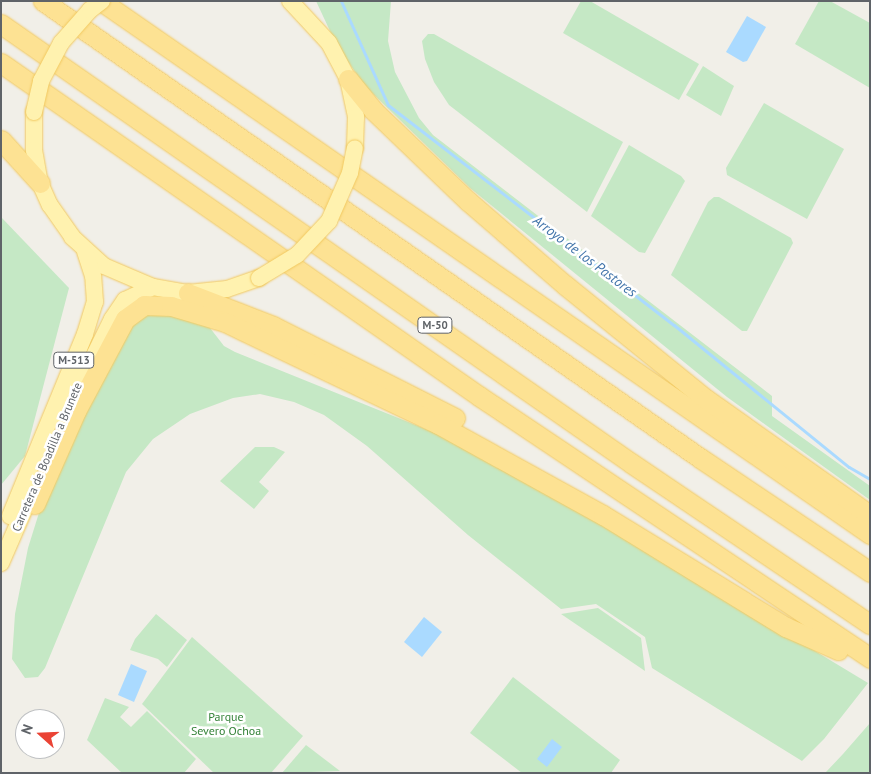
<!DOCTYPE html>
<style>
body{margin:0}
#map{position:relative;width:871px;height:774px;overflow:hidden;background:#f1efe8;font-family:"PT Sans",sans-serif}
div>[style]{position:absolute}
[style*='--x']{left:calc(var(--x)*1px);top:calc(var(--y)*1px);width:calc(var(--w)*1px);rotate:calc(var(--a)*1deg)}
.green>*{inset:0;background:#c5e8c5}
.water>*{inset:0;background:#aadaff}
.stream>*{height:3px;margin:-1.5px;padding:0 1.5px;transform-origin:1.5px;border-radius:1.5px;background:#aadaff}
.roads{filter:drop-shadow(0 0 1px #f2c960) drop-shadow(0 0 1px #f2c960)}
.major>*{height:16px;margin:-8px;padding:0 8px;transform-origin:8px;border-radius:8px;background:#fff2af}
.highway>*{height:19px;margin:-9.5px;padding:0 9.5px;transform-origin:9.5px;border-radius:9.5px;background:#fde293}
.bridges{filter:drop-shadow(0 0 1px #f2c960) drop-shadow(0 0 1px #f2c960)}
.major-bridge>*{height:16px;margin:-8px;padding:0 8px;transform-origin:8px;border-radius:8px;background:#fff2af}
span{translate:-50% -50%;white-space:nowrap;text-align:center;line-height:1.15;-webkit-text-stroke:5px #fff;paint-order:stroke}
.shield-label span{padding:1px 4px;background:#fff;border:1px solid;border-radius:4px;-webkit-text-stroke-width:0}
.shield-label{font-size:11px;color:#5f6368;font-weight:700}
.street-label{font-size:12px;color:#5f6368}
.park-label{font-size:12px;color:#348238}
.water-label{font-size:14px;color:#4174aa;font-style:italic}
.frame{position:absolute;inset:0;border:2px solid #5f6368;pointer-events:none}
.north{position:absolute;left:15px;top:709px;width:50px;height:50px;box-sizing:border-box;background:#fff;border:1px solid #bfc1c3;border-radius:50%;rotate:290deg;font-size:14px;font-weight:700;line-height:20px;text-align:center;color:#5f6368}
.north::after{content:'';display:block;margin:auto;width:18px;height:22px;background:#ea4335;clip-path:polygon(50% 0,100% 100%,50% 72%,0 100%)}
</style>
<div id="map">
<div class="green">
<i style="clip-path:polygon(316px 1px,391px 1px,388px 41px,395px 72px,419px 118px,433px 135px,772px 396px,772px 416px,870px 486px,870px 500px,727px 397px,470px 188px,365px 86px,337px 46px)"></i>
<i style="clip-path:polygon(581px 1px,590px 1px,699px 64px,679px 100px,563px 33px)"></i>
<i style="clip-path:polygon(819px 1px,830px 1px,870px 23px,870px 88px,795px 44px)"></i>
<i style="clip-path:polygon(428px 34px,434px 34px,623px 142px,587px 212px,449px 105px,434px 82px,425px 59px,422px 41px)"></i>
<i style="clip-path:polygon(703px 66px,734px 86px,721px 116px,686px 95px)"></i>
<i style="clip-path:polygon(764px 103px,844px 149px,807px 219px,727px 175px,726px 168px)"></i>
<i style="clip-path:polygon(629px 145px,681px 176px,685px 181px,645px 253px,639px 252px,591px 216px)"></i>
<i style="clip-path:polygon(714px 197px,719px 197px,791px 238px,793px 243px,747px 331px,742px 331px,671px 275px,708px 202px)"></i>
<i style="clip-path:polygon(1px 217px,69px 288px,25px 456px,1px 485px)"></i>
<i style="clip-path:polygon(132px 314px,200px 315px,224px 346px,235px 352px,490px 455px,868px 683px,824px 739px,802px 761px,652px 668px,645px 637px,596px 604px,561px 609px,468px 535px,367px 446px,324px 415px,294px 402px,260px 394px,233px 398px,190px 414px,153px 439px,126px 472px,45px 668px,38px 677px,25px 678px,12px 659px,15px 614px,28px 548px,53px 468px)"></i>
<i style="clip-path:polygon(255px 447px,274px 447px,285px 452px,259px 482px,269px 491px,254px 509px,220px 481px)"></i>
<i style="clip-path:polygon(598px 608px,641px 638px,645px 671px,561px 614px)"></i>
<i style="clip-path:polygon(156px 614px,187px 640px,167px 667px,158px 659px,130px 650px,135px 639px)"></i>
<i style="clip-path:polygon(192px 637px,303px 736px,271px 773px,214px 773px,142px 704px)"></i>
<i style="clip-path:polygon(513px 677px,620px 760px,611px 773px,522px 773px,470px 733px)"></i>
<i style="clip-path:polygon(105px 698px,129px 707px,120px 717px,131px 727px,147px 711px,196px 759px,184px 773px,122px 773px,87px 740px)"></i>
<i style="clip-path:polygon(870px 723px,870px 773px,826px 772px,843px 754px)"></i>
<i style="clip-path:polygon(306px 745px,340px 771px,282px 773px)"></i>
</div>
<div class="water">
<i style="clip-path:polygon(747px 16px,766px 27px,747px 61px,743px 62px,726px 52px)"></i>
<i style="clip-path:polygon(424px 617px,442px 632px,422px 657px,404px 642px)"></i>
<i style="clip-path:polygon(131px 664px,147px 671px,134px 702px,118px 695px)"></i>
<i style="clip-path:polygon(552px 739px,562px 747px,547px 767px,537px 759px)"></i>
</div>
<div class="stream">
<i style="--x:341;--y:1;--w:114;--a:65.7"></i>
<i style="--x:388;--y:105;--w:361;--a:37.6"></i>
<i style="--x:674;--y:325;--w:225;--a:39.1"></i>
<i style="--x:849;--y:467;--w:24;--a:30"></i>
</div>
<div class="roads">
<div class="major">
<i style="--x:290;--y:1;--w:57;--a:47.1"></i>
<i style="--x:329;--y:43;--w:41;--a:62.2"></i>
<i style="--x:348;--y:79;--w:39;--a:78"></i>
<i style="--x:356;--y:117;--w:31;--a:92"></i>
<i style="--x:34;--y:112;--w:38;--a:90"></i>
<i style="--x:34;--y:150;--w:34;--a:80"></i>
<i style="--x:40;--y:183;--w:24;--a:66"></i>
<i style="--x:50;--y:205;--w:39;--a:55"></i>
<i style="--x:72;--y:237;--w:43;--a:42.2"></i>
<i style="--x:104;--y:266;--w:53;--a:23.2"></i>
<i style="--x:153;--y:287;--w:36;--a:10"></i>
<i style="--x:188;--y:293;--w:39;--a:-6"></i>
<i style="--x:227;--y:289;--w:34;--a:-19"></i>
<i style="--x:64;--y:417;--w:109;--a:-63.9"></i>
<i style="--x:112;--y:319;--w:23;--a:-56"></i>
<i style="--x:125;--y:300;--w:31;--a:-25"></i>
<i style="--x:10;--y:516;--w:197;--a:-67.6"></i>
<i style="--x:85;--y:334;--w:34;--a:-73"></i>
<i style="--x:95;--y:302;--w:26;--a:-94"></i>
<i style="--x:93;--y:276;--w:26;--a:-108"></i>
<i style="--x:1;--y:563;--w:85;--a:-66.4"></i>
</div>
<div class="highway">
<i style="--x:43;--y:1;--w:800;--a:34.82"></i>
<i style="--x:700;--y:458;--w:205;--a:33.8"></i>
<i style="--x:101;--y:1;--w:936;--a:34.73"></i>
<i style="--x:1;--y:24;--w:768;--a:34.87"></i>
<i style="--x:631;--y:463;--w:288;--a:34"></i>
<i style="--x:1;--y:63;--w:583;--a:34.86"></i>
<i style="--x:479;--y:396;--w:471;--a:33.8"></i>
<i style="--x:348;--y:79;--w:40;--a:51"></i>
<i style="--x:373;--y:110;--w:132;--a:43.8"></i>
<i style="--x:468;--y:201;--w:128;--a:40.9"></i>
<i style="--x:565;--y:285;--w:181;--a:39"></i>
<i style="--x:706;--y:399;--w:201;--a:35.3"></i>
<i style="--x:1;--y:140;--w:58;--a:47.8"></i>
<i style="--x:188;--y:293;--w:91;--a:21.2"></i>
<i style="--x:273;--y:326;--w:204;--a:26.8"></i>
<i style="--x:35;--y:504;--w:102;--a:-66.2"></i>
<i style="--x:76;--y:411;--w:104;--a:-62"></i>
<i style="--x:125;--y:319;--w:24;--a:-36"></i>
<i style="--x:144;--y:305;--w:27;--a:2"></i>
<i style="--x:171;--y:306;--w:56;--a:16.5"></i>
<i style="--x:225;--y:322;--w:236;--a:25.6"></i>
<i style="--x:438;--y:424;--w:188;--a:28.9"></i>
<i style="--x:603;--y:515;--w:215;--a:31.5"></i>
<i style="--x:786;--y:627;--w:57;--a:23.9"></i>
</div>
</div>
<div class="bridges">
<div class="major-bridge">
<i style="--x:34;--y:112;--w:32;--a:-77"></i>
<i style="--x:41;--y:81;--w:43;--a:-62.2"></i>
<i style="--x:61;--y:43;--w:44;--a:-48.7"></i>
<i style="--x:90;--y:10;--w:15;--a:-37"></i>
<i style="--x:259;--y:278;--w:44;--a:-31.2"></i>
<i style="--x:297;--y:255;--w:47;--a:-46.7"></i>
<i style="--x:329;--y:221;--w:52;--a:-66.4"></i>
<i style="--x:350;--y:173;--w:25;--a:-79"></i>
</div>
</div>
<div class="shield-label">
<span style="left:435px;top:325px">M-50</span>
<span style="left:74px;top:360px">M-513</span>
</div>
<div class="street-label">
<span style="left:47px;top:457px;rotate:-67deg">Carretera de Boadilla a Brunete</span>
</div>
<div class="park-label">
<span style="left:226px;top:724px">Parque<br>Severo Ochoa</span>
</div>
<div class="water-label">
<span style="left:585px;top:256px;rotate:37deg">Arroyo de los Pastores</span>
</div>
<div class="frame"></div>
<div class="north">N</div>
</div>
